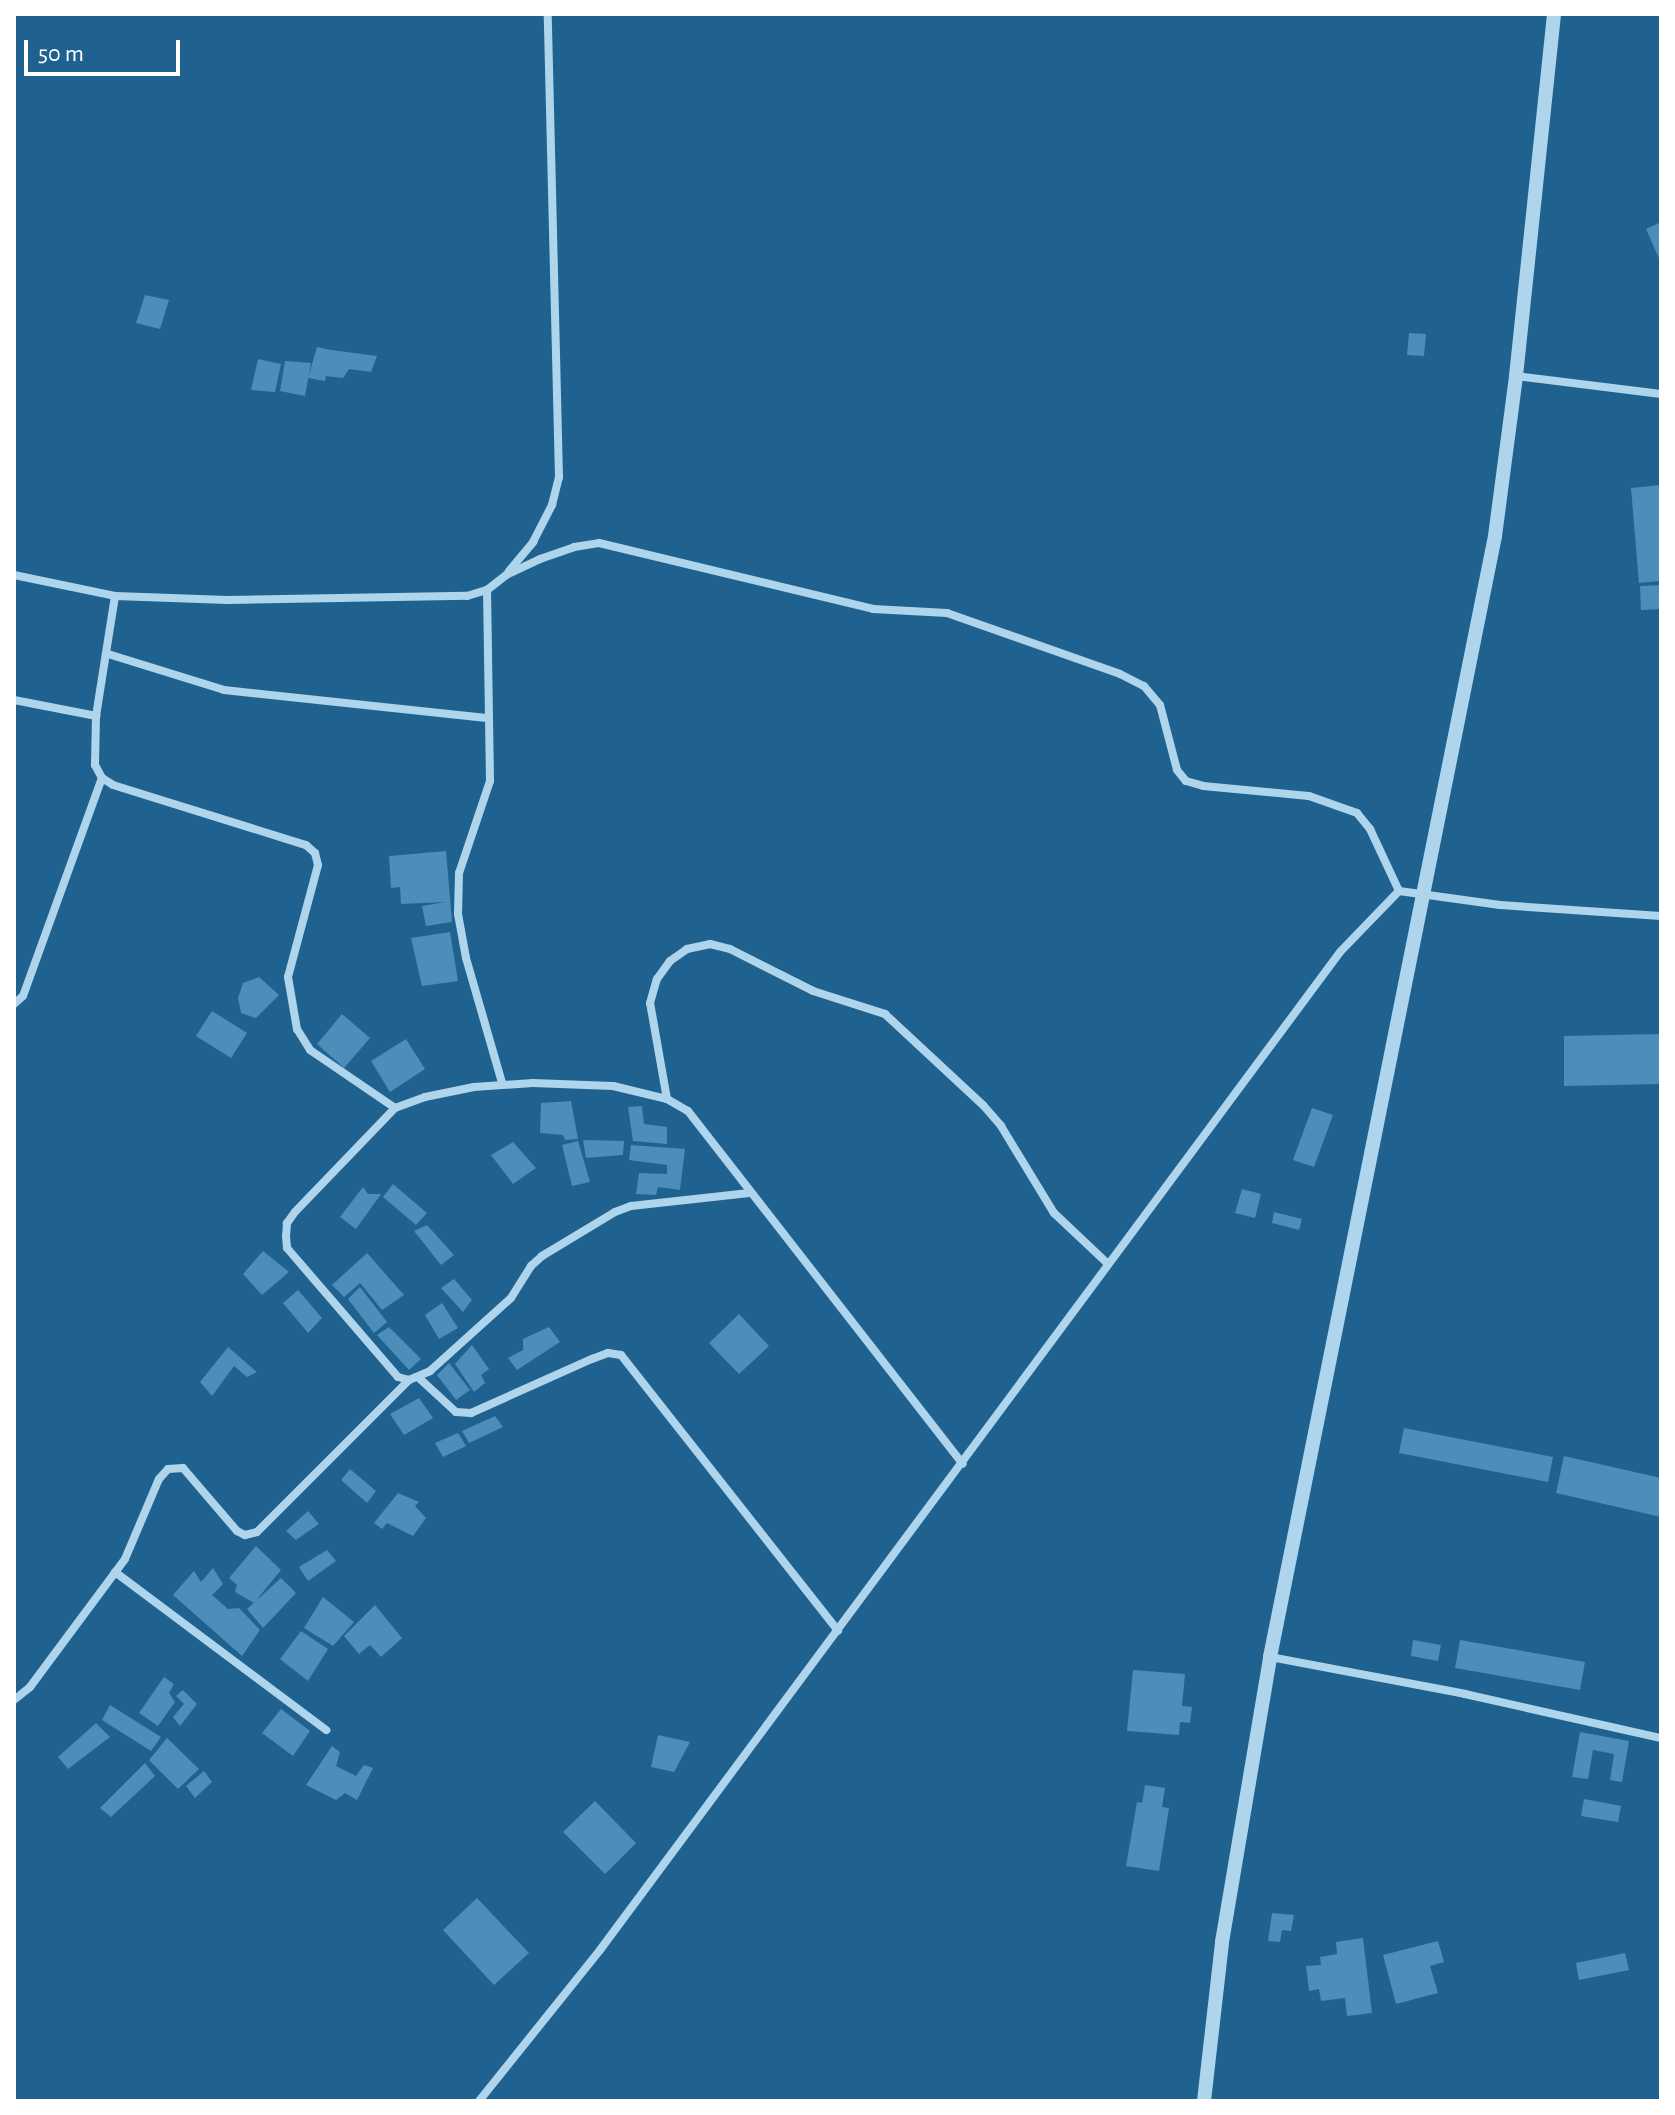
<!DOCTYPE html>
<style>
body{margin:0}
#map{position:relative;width:1675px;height:2115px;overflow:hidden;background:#1f6290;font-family:"Alegreya Sans",sans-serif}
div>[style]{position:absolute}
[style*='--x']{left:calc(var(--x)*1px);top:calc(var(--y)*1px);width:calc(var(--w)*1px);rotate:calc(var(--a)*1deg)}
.building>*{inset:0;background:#4c8db9}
.minor>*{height:8px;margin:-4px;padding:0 4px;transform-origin:4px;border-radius:4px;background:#afd5ed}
.tertiary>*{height:14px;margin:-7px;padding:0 7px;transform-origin:7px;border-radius:7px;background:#afd5ed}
span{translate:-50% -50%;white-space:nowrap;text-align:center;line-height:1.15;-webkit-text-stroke:8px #1f6290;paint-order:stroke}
.frame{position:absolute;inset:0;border:16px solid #fff;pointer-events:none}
.scale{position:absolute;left:24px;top:40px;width:156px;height:36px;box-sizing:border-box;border:4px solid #fff;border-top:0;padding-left:10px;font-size:24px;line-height:28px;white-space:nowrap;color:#fff;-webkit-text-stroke:6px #1f6290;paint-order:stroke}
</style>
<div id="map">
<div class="building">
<i style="clip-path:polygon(1661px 222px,1661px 263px,1646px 229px)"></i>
<i style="clip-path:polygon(145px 295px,169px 300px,160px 329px,136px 323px)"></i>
<i style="clip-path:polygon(1409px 333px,1426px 334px,1424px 356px,1407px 355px)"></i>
<i style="clip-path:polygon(317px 347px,331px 350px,377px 356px,371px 372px,349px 369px,343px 378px,326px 376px,325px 381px,308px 378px)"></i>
<i style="clip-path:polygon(258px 359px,281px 364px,275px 392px,251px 390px)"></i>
<i style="clip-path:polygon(285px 361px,311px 363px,305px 396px,280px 391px)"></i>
<i style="clip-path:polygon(1661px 485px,1661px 581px,1639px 583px,1631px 488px)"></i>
<i style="clip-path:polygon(1661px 585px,1661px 609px,1641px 610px,1640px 586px)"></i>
<i style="clip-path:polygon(446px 851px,452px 922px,426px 926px,422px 906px,445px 902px,401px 904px,400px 887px,391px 888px,389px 856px)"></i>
<i style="clip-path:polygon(450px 932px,458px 981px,422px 986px,411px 938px)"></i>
<i style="clip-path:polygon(259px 977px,279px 995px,256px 1018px,241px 1013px,238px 998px,243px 983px)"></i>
<i style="clip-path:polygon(212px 1011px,247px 1033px,231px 1058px,196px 1036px)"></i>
<i style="clip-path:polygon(342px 1014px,370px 1038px,344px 1068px,317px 1044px)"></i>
<i style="clip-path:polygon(1661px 1034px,1661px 1084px,1564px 1086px,1564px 1036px)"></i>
<i style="clip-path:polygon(406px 1039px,425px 1069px,390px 1092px,371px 1061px)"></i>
<i style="clip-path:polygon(571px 1101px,578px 1139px,565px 1140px,563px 1135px,540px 1133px,541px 1103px)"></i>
<i style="clip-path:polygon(642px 1106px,644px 1124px,667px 1127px,667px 1144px,633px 1141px,628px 1107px)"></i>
<i style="clip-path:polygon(1312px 1108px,1333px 1115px,1314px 1167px,1293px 1160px)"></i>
<i style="clip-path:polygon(583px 1140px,624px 1141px,623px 1155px,586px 1158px)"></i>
<i style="clip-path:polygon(578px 1141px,590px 1182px,572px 1186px,562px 1145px)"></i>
<i style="clip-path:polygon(513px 1142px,536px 1168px,513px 1184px,491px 1155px)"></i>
<i style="clip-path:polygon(631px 1145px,685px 1149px,680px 1190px,658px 1187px,656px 1195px,636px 1194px,639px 1173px,667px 1174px,667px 1165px,629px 1160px)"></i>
<i style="clip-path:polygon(393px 1184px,427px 1213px,416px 1225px,383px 1197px)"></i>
<i style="clip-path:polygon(363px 1187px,368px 1194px,381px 1194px,356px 1229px,340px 1217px)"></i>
<i style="clip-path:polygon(1242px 1189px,1261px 1194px,1255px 1218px,1235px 1213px)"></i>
<i style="clip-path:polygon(1274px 1212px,1302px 1219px,1299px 1230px,1272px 1223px)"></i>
<i style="clip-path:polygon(427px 1225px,454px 1255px,441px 1265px,414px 1231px)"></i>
<i style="clip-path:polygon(263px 1251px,289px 1272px,262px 1295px,243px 1274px)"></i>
<i style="clip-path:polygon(367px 1253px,404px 1295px,382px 1310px,360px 1283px,344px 1297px,332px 1285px)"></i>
<i style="clip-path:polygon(454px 1279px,472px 1300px,463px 1312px,441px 1288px)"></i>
<i style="clip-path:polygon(360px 1287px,387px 1322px,374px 1333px,348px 1299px)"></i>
<i style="clip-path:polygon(298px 1290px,322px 1318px,308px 1333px,283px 1303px)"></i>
<i style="clip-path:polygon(442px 1303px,458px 1328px,439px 1339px,425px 1315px)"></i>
<i style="clip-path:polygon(739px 1314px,769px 1346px,739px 1374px,709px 1343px)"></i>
<i style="clip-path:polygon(389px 1327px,421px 1359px,409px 1370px,377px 1335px)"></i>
<i style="clip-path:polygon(549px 1327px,560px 1342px,517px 1370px,508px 1358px,523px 1350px,523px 1339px)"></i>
<i style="clip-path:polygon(472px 1345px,489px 1369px,481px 1375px,485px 1383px,474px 1392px,455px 1364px)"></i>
<i style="clip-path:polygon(228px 1347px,257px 1372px,247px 1377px,234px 1366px,212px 1396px,200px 1382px)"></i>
<i style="clip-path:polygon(449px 1363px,470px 1390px,456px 1400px,437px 1375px)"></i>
<i style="clip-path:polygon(419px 1398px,433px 1418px,404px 1435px,390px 1414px)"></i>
<i style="clip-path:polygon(495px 1416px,503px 1427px,469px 1443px,462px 1431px)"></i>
<i style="clip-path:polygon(1404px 1428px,1553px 1457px,1548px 1482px,1399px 1453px)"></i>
<i style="clip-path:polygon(458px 1433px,466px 1446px,443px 1457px,435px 1443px)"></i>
<i style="clip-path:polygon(1564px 1456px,1661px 1478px,1661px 1517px,1556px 1493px)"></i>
<i style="clip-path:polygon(350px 1469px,376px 1491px,367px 1503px,341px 1480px)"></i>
<i style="clip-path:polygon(398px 1493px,419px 1502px,415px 1506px,426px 1518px,413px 1536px,387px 1523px,382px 1529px,374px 1523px)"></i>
<i style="clip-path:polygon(308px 1511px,319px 1524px,296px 1540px,286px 1531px)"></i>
<i style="clip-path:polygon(256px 1546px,281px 1570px,254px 1603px,235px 1592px,237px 1585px,229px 1578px)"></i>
<i style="clip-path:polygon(327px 1550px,336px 1561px,308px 1581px,299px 1567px)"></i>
<i style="clip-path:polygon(213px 1568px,223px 1584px,212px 1595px,228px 1609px,239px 1608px,260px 1630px,242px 1656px,173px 1595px,194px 1571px,201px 1582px)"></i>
<i style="clip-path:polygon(281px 1578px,296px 1593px,263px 1628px,247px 1609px)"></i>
<i style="clip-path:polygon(323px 1597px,354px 1622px,333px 1646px,304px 1628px)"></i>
<i style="clip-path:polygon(375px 1605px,402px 1638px,381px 1657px,370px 1645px,359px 1654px,344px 1636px)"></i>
<i style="clip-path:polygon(301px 1631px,328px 1649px,308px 1681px,280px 1659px)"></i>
<i style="clip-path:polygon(1413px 1640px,1441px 1645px,1438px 1661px,1411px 1656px)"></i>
<i style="clip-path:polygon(1460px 1640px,1585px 1662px,1580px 1690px,1455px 1668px)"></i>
<i style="clip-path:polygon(1133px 1670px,1185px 1674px,1182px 1706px,1192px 1707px,1190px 1723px,1180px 1722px,1179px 1735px,1127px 1731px)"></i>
<i style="clip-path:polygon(164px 1677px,174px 1684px,169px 1693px,175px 1702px,158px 1726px,139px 1713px)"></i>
<i style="clip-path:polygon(183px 1690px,197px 1704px,180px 1726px,173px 1717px,184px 1704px,176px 1696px)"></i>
<i style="clip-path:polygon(110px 1705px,161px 1737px,151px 1751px,102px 1720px)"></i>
<i style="clip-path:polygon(281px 1709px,310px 1731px,293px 1756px,262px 1733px)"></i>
<i style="clip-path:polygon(96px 1723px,110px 1737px,68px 1769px,58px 1757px)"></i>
<i style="clip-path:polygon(1580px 1732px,1629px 1741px,1622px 1782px,1610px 1780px,1614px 1754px,1593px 1750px,1588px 1779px,1572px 1777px)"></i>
<i style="clip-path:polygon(658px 1735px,690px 1742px,674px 1772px,651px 1767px)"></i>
<i style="clip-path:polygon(167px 1738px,199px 1769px,178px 1789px,149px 1760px)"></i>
<i style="clip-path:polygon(332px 1746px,340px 1752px,336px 1766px,356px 1776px,364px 1765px,373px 1768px,357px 1800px,345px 1793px,336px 1800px,306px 1785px)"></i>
<i style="clip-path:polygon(145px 1763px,155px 1776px,111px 1817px,100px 1808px)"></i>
<i style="clip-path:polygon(204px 1771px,212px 1782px,195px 1798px,186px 1786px)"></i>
<i style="clip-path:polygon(1145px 1785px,1165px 1788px,1162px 1807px,1169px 1808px,1159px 1871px,1126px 1866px,1137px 1802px,1142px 1803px)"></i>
<i style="clip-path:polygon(1584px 1799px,1621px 1806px,1618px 1822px,1581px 1816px)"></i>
<i style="clip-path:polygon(595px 1801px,636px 1843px,605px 1874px,563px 1832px)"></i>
<i style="clip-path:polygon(477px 1898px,529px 1953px,494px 1985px,443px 1930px)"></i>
<i style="clip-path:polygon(1272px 1913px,1294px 1915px,1291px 1931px,1282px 1930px,1280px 1942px,1268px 1941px)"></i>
<i style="clip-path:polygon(1363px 1938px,1372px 2013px,1347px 2016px,1345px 1998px,1321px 2001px,1319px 1989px,1309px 1991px,1306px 1966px,1321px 1965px,1320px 1957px,1337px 1954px,1336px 1942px)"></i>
<i style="clip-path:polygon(1438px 1941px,1444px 1962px,1430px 1966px,1438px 1993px,1396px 2004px,1383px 1955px)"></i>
<i style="clip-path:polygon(1625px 1953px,1629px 1970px,1579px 1980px,1576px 1963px)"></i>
</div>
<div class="minor">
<i style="--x:1516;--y:376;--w:146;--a:7.1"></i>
<i style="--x:509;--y:571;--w:38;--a:-50"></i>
<i style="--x:533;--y:542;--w:42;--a:-62.8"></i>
<i style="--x:552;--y:505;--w:29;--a:-76"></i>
<i style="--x:559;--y:477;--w:463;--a:-91.4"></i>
<i style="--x:14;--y:575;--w:103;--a:11.7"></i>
<i style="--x:115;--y:596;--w:112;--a:2"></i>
<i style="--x:227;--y:600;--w:240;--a:-1"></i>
<i style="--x:467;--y:596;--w:21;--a:-17"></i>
<i style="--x:487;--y:590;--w:24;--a:-38"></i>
<i style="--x:506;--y:575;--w:38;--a:-25"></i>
<i style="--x:540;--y:559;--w:36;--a:-19"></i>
<i style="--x:574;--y:547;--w:25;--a:-9"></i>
<i style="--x:599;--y:543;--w:282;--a:13.5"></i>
<i style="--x:873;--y:609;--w:74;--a:3.1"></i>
<i style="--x:947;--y:613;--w:183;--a:19.4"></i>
<i style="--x:1120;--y:674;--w:27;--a:27"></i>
<i style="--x:1144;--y:686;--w:25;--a:50"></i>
<i style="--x:1160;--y:705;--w:67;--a:75.3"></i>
<i style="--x:1177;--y:770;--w:14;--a:51"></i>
<i style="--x:1186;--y:781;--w:18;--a:16"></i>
<i style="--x:1203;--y:786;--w:106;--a:5.4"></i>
<i style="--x:1309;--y:796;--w:51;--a:19.5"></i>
<i style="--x:1357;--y:813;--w:21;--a:51"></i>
<i style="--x:1370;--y:829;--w:68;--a:64.9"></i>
<i style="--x:1399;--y:891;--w:102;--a:7.9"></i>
<i style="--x:1500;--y:905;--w:161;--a:3.9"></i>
<i style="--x:487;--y:590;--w:191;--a:89.1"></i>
<i style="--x:490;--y:781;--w:97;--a:108.6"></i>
<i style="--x:459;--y:873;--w:41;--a:91.4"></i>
<i style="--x:458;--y:914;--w:45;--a:79.7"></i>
<i style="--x:466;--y:958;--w:130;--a:73.9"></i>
<i style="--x:115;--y:596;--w:121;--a:99"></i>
<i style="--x:96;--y:716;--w:49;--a:91.2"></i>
<i style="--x:95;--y:765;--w:15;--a:62"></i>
<i style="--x:102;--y:778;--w:13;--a:32"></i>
<i style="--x:113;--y:785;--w:202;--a:17.3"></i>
<i style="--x:306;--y:845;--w:12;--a:42"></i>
<i style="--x:315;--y:853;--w:12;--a:76"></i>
<i style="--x:318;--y:865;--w:116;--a:105"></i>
<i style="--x:288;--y:977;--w:53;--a:80.2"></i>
<i style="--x:297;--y:1029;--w:25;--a:58"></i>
<i style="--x:310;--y:1050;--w:103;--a:34.3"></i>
<i style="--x:395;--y:1108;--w:32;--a:-20"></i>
<i style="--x:425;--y:1097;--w:50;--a:-11.5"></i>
<i style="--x:474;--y:1087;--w:59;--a:-3.9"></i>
<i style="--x:533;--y:1083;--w:80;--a:2.1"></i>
<i style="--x:613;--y:1086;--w:56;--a:13.5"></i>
<i style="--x:667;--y:1099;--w:24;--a:30"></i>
<i style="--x:688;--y:1111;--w:447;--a:52.1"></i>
<i style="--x:108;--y:654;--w:121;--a:17.2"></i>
<i style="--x:224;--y:690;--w:264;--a:6.1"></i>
<i style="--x:14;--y:700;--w:84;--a:11"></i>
<i style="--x:14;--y:1004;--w:12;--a:-42"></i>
<i style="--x:23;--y:996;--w:232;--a:-70.1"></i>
<i style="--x:667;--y:1099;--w:97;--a:-100"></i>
<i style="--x:650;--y:1003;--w:25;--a:-74"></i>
<i style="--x:657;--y:979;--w:22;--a:-54"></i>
<i style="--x:670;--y:961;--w:21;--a:-35"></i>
<i style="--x:687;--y:949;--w:24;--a:-12"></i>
<i style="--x:710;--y:944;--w:21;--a:14"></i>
<i style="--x:730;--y:949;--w:93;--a:26.8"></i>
<i style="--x:813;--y:991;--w:76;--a:17.7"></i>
<i style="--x:885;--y:1014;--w:134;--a:42.9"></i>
<i style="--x:983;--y:1105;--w:28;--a:49"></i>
<i style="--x:1001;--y:1126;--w:102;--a:58.7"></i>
<i style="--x:1054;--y:1213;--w:73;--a:43.3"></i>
<i style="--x:395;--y:1108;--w:144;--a:133.9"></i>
<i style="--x:295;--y:1212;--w:14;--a:126"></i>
<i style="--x:287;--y:1223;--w:13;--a:94"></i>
<i style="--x:286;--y:1236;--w:12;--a:85"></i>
<i style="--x:287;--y:1248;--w:170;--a:49.3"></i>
<i style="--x:398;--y:1377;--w:11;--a:15"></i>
<i style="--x:409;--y:1380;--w:23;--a:-23"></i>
<i style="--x:430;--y:1371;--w:109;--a:-42"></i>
<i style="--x:511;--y:1298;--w:38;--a:-58"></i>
<i style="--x:531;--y:1266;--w:15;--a:-42"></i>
<i style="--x:542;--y:1256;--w:85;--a:-31.1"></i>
<i style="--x:615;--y:1212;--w:17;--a:-21"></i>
<i style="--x:631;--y:1206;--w:119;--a:-6.3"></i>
<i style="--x:419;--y:1378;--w:50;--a:42.6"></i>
<i style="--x:456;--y:1412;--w:15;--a:4"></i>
<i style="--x:471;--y:1413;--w:133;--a:-24.1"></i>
<i style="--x:592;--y:1359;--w:17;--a:-21"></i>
<i style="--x:608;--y:1353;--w:13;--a:9"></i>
<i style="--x:621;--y:1355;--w:351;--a:51.8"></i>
<i style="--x:115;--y:1572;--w:264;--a:36.8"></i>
<i style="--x:1270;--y:1657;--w:198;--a:10.7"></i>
<i style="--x:1465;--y:1694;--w:201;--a:12.7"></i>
<i style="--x:14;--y:1700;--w:21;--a:-39"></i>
<i style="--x:30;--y:1687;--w:159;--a:-53.4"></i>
<i style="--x:125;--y:1559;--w:87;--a:-67"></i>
<i style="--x:159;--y:1479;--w:13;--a:-48"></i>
<i style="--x:168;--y:1469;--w:15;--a:-4"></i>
<i style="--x:183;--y:1468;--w:83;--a:49.4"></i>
<i style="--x:237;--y:1531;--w:9;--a:27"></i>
<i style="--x:245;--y:1535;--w:12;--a:-14"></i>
<i style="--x:257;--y:1532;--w:215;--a:-45"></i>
<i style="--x:479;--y:2101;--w:193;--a:-51.3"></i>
<i style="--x:600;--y:1950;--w:1242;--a:-53.44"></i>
<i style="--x:1340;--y:952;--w:85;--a:-46"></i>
</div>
<div class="tertiary">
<i style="--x:1204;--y:2101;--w:160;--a:-83.5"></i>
<i style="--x:1222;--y:1942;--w:289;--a:-80.4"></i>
<i style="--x:1270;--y:1657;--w:1143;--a:-78.65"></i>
<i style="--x:1495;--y:536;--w:161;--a:-82.5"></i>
<i style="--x:1516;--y:376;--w:364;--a:-84"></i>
</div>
<div class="frame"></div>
<div class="scale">50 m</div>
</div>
